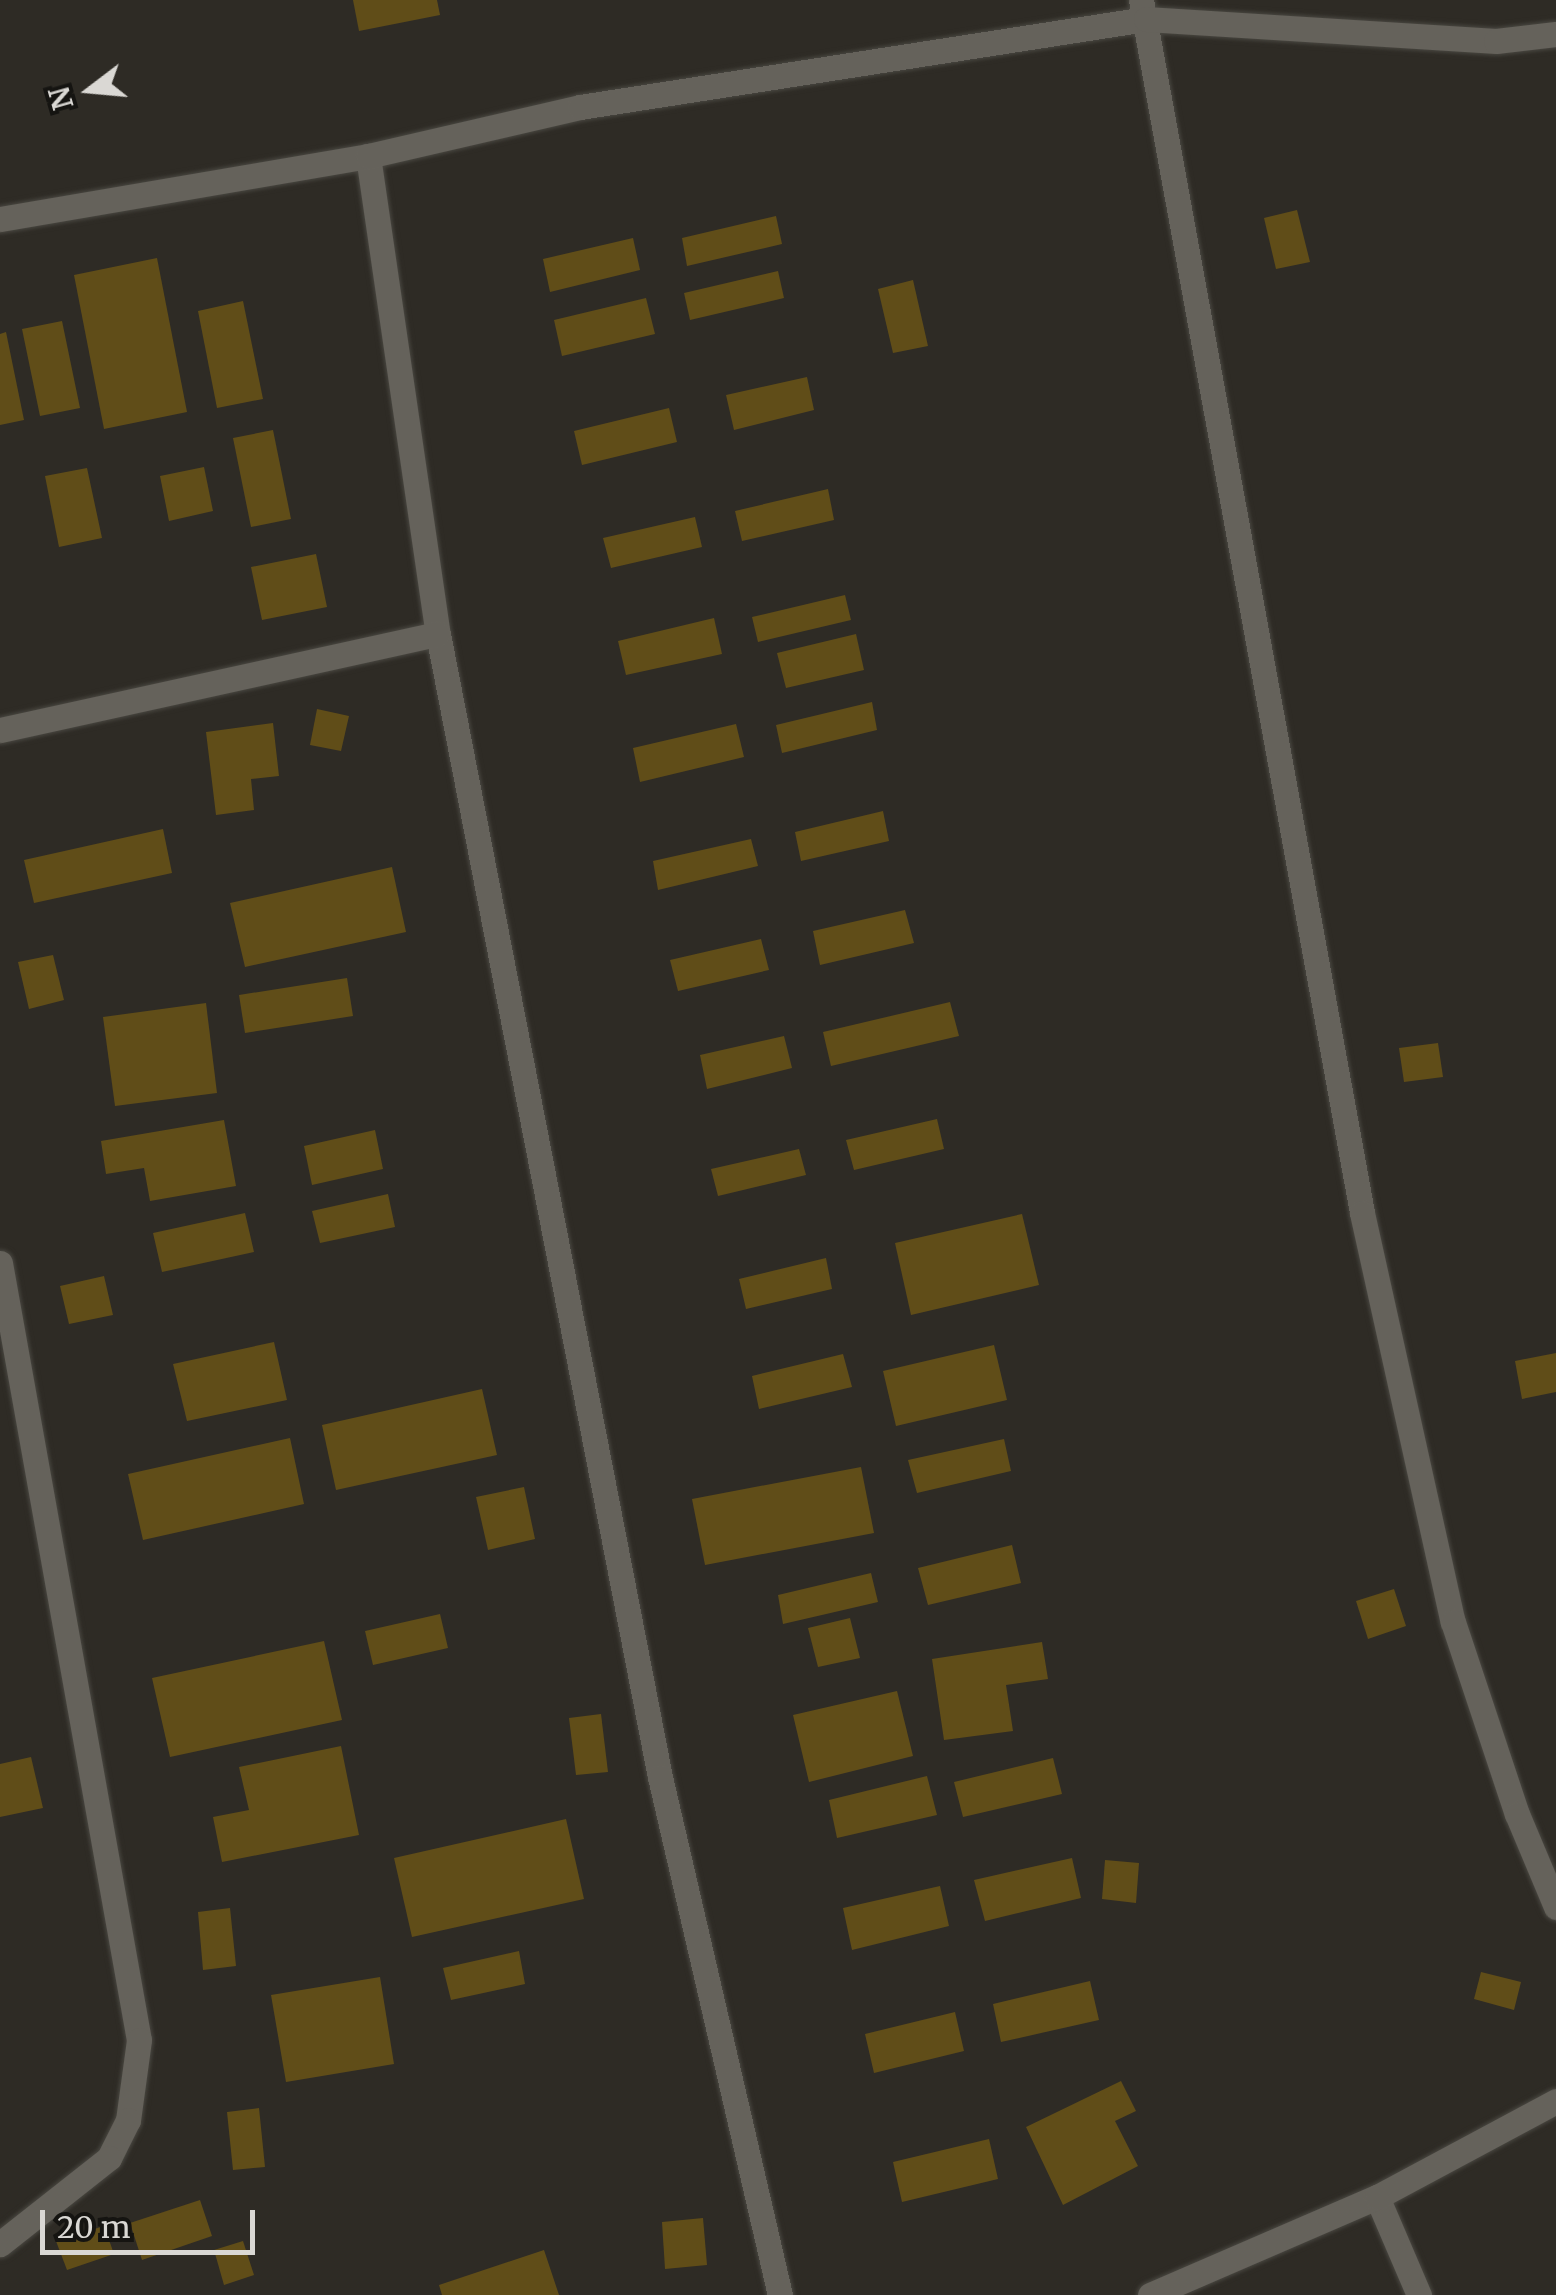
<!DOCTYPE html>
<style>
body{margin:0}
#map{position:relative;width:1556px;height:2295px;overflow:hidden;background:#2e2b25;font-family:Merriweather,serif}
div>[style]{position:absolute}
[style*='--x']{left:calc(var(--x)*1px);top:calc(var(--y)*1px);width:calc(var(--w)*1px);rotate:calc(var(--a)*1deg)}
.building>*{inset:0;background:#604d18}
.roads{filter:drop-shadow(0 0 2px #494741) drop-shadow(0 0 2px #494741)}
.minor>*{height:25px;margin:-12.5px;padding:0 12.5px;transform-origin:12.5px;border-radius:12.5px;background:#65625b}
span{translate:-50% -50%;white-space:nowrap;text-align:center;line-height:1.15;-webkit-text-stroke:8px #151411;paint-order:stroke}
.north{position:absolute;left:40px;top:40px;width:100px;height:100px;-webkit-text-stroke:8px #151411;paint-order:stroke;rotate:254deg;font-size:28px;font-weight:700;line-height:40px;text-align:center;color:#dad8d4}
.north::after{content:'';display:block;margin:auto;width:35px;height:45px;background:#dad8d4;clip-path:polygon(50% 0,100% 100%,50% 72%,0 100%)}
.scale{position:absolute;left:40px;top:2210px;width:215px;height:45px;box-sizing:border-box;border:5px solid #dad8d4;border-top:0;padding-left:12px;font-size:30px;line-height:35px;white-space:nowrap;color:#dad8d4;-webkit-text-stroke:8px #151411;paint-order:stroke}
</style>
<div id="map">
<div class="building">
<i style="clip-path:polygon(353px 0,437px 0,440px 15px,359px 31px)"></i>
<i style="clip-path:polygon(1297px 210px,1310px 262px,1276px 269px,1264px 218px)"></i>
<i style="clip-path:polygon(776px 216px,782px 244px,687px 266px,682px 238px)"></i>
<i style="clip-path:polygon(633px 238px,640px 270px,550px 292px,543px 259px)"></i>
<i style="clip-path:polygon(157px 258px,187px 412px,104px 429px,74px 275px)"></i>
<i style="clip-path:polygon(778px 271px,784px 298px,690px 320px,684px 293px)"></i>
<i style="clip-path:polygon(913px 280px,928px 346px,893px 353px,878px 289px)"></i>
<i style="clip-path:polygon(646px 298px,655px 334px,562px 356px,554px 320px)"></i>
<i style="clip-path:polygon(243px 301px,263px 399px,217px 408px,198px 311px)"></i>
<i style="clip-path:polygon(62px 321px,80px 408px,40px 416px,22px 329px)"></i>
<i style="clip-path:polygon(6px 332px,24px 420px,0 425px,0 334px)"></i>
<i style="clip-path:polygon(807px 377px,814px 410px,734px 430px,726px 395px)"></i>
<i style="clip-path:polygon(669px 408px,677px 442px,582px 465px,574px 431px)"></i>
<i style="clip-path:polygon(273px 430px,291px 519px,251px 527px,233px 438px)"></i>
<i style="clip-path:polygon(204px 467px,213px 511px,169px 521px,160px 476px)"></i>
<i style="clip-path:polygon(87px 468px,102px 538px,59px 547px,45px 476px)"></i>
<i style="clip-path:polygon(828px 489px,834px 520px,742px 541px,735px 511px)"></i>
<i style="clip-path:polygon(695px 517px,702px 547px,611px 568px,603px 538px)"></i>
<i style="clip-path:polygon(316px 554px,327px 607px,262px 620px,251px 567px)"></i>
<i style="clip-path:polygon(845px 595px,851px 620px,758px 642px,752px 617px)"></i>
<i style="clip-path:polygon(714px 618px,722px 654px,626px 675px,618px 641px)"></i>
<i style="clip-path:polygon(856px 634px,864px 670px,786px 688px,777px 653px)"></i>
<i style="clip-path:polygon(872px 702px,877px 730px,782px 753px,776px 725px)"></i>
<i style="clip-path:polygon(317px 709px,349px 716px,341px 751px,310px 745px)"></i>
<i style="clip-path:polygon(273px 723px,279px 776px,251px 779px,254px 810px,216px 815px,206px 732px)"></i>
<i style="clip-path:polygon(736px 724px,744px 757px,640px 782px,633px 748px)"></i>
<i style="clip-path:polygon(883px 811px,889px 841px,801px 861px,795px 832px)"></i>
<i style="clip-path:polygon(163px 829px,172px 873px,34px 903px,24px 860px)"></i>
<i style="clip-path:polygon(751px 839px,758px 866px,658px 890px,653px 861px)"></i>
<i style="clip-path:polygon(392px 867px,406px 932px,245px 967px,230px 903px)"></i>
<i style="clip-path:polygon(905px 910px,914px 943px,820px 965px,813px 931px)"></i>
<i style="clip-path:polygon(761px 939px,769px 970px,678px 991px,670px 960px)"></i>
<i style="clip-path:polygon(53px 955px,64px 1000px,29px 1009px,18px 962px)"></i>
<i style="clip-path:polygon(347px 978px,353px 1016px,245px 1033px,239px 995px)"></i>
<i style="clip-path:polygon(950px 1002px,959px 1036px,831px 1066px,823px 1032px)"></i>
<i style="clip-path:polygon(206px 1003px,217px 1093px,115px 1106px,103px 1017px)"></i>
<i style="clip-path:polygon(784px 1036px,792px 1068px,707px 1089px,700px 1055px)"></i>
<i style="clip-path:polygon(1438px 1043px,1443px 1077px,1404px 1082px,1399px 1048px)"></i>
<i style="clip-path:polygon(937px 1119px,944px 1149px,854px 1170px,846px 1140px)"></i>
<i style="clip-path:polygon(224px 1120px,236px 1186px,150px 1201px,144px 1168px,106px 1174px,101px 1141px)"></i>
<i style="clip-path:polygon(375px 1130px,383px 1169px,312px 1185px,304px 1146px)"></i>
<i style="clip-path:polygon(799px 1149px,806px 1175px,718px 1196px,711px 1169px)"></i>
<i style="clip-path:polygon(388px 1194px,395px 1227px,320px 1243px,312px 1211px)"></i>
<i style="clip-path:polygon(245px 1213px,254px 1252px,162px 1272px,153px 1233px)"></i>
<i style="clip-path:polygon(1022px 1214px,1039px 1285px,911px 1315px,895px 1243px)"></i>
<i style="clip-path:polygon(826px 1258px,832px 1289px,746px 1309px,739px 1279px)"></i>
<i style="clip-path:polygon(104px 1276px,113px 1315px,69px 1324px,60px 1286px)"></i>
<i style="clip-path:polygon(274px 1342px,287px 1400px,187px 1421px,173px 1364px)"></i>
<i style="clip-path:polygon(994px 1345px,1007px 1400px,896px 1426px,883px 1371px)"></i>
<i style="clip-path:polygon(1556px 1353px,1556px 1392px,1522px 1399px,1515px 1361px)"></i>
<i style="clip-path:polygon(843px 1354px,852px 1387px,759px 1409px,752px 1376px)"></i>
<i style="clip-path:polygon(482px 1389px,497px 1455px,336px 1490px,322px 1425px)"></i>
<i style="clip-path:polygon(290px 1438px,304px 1504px,143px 1540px,128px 1474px)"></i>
<i style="clip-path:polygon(1004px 1439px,1011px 1471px,917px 1493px,908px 1460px)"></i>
<i style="clip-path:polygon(861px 1467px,874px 1533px,705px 1565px,692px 1499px)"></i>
<i style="clip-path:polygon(524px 1487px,535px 1539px,488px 1550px,476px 1497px)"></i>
<i style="clip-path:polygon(1012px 1545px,1021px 1583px,928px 1605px,918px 1568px)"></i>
<i style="clip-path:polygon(871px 1573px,878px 1602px,783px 1624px,778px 1595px)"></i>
<i style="clip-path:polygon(1394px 1589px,1406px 1626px,1368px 1639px,1356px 1601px)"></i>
<i style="clip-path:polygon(440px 1614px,448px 1648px,373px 1665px,365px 1631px)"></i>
<i style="clip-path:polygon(850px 1618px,860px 1658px,818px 1667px,808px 1628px)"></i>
<i style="clip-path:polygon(324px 1641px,342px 1720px,170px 1757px,152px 1678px)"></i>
<i style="clip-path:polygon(1042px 1642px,1048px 1679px,1006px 1685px,1013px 1731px,944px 1740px,932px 1659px)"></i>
<i style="clip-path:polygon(897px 1691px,913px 1756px,809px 1782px,793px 1715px)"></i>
<i style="clip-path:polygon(601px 1714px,608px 1772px,576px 1775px,569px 1718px)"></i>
<i style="clip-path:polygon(341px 1746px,359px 1835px,222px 1862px,213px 1817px,249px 1810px,239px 1767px)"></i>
<i style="clip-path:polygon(31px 1757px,43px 1808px,0 1817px,0 1764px)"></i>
<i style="clip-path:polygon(1053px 1758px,1062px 1794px,963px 1817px,954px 1782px)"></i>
<i style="clip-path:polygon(927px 1776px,937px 1815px,837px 1838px,829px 1800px)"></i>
<i style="clip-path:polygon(566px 1819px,584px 1899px,412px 1937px,394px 1858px)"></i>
<i style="clip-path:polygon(1072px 1858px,1081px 1898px,985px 1921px,974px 1880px)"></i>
<i style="clip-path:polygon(1105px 1860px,1139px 1863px,1136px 1903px,1102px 1899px)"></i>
<i style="clip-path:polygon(940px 1886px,949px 1926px,852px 1950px,843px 1908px)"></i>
<i style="clip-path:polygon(230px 1908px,236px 1966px,203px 1970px,198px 1912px)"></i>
<i style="clip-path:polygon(519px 1951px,525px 1984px,451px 2000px,443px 1968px)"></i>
<i style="clip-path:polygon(1481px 1972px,1521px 1982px,1514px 2010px,1474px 1999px)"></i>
<i style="clip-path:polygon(380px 1977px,394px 2064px,286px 2082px,271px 1995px)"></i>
<i style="clip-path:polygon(1090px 1981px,1099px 2020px,1001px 2042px,993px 2004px)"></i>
<i style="clip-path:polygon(955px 2012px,964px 2051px,874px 2073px,865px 2034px)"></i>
<i style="clip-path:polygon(1121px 2081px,1136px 2111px,1115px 2121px,1138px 2166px,1063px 2205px,1026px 2127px)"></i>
<i style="clip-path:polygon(259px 2108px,265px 2167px,233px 2170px,227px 2112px)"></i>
<i style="clip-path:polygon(989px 2139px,998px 2179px,902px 2202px,893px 2162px)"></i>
<i style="clip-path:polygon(200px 2200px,212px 2236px,142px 2260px,130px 2223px)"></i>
<i style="clip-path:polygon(703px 2218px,707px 2265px,665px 2269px,662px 2222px)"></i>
<i style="clip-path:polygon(104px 2226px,114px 2254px,67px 2270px,56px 2241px)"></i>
<i style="clip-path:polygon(243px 2241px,254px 2275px,224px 2285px,214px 2250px)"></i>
<i style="clip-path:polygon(544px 2250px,559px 2295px,442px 2295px,439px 2285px)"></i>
</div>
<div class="roads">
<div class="minor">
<i style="--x:1141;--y:0;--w:1233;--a:79.67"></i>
<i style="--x:1362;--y:1213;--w:419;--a:77.5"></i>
<i style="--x:1453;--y:1622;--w:202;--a:71.6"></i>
<i style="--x:1517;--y:1814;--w:101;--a:67.2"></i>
<i style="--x:368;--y:156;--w:483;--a:81.7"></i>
<i style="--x:438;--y:634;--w:1164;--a:79.01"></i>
<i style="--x:660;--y:1777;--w:532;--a:76.96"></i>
<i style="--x:0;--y:219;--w:373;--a:-9.7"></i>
<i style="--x:368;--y:156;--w:218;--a:-13"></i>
<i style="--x:580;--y:107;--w:573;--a:-8.84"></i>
<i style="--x:1146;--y:19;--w:351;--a:3.6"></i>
<i style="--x:1496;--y:41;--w:60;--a:-6.7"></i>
<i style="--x:0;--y:730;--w:448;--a:-12.4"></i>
<i style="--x:0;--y:1263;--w:789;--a:79.86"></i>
<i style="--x:139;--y:2040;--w:81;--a:97.8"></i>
<i style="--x:128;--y:2120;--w:42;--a:116.6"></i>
<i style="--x:109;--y:2158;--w:139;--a:141.7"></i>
<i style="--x:1377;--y:2197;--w:107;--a:66.8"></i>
<i style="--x:1150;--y:2295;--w:247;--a:-23.4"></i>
<i style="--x:1377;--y:2197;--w:203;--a:-28.2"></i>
</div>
</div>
<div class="north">N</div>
<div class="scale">20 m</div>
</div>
